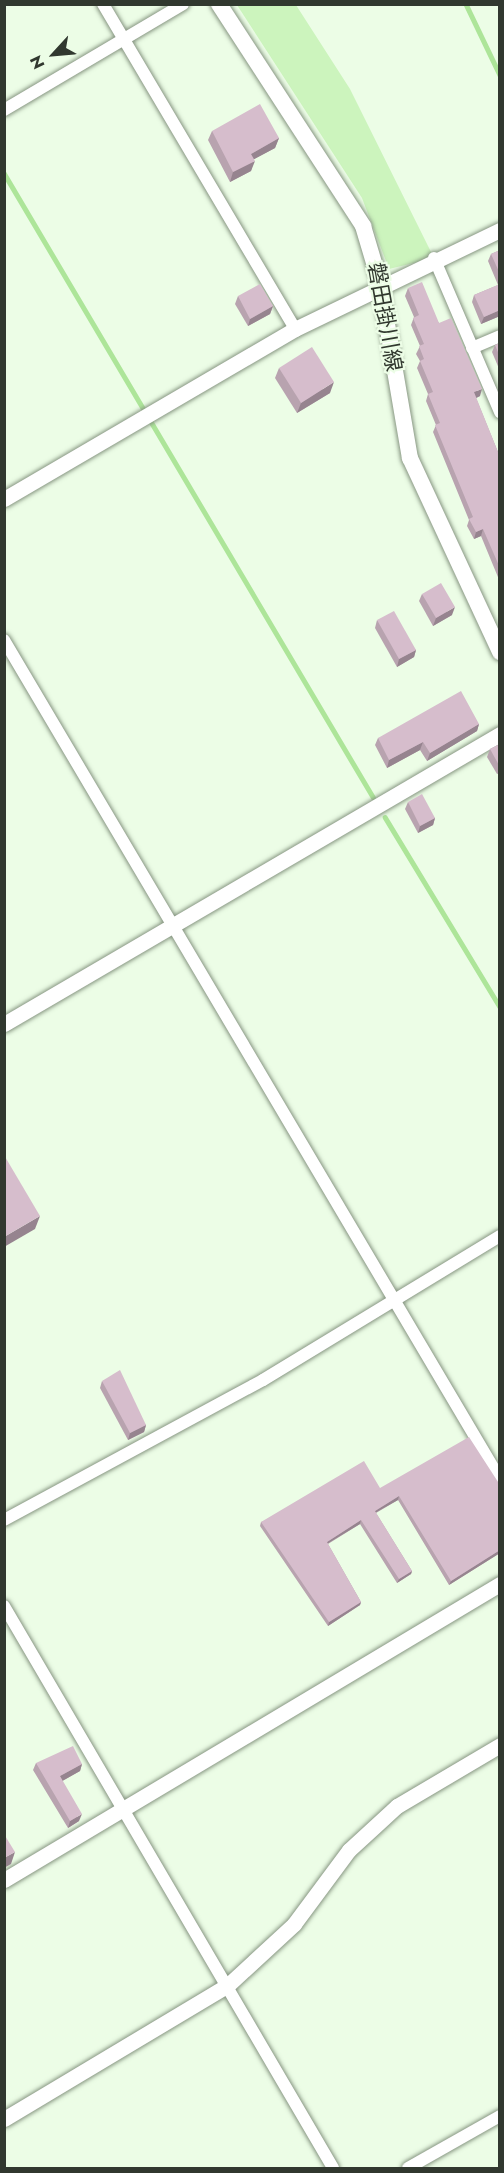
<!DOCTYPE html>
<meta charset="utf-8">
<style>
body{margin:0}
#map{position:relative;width:504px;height:2173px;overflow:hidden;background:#ecfde6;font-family:Jost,"Noto Sans JP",sans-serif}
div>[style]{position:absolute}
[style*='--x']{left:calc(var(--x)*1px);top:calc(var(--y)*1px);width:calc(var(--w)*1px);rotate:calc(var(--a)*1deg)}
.green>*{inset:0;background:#ccf4bd}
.stream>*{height:4.5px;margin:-2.25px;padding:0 2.25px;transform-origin:2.25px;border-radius:2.25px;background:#ade599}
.roads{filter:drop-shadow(0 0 2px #879682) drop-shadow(0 0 2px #879682)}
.minor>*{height:12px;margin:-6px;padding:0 6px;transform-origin:6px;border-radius:6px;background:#fff}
.tertiary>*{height:15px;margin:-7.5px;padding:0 7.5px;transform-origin:7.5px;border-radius:7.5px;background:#fff}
.secondary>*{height:16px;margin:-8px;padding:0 8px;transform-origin:8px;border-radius:8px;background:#fff}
.wall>*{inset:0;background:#b8a3af}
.shaded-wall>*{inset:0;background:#96848f}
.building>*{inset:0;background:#d6bdcc}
span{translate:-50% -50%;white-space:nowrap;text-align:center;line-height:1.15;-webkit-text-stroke:4.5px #ecfde6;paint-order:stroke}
.street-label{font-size:22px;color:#31382f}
.frame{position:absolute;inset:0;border:6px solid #31382f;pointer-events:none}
.north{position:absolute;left:24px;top:24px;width:60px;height:60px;-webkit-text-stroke:4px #ecfde6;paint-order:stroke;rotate:244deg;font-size:16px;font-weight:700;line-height:24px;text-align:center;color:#31382f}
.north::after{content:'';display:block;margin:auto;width:21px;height:27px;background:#31382f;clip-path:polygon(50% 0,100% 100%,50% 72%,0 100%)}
</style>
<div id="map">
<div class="green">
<i style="clip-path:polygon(237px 5px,296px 5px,350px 89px,434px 258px,389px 269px,362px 198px)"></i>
</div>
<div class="stream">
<i style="--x:466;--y:4;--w:79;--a:64.4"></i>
<i style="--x:4;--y:173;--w:725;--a:59.4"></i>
<i style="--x:385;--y:817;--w:222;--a:58.8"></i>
</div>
<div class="roads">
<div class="minor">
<i style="--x:103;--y:4;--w:377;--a:59.4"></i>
<i style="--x:4;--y:110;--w:208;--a:-30.6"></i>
<i style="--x:434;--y:258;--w:168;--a:66.8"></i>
<i style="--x:472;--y:348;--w:30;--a:-23"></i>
<i style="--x:4;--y:640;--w:975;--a:59.41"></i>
<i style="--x:4;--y:1520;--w:294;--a:-28.4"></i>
<i style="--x:263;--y:1380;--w:277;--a:-31.3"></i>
<i style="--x:4;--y:1606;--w:651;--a:59.65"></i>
<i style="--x:408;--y:2168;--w:106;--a:-29.5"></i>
</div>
<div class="tertiary">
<i style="--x:4;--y:499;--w:337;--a:-30.3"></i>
<i style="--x:295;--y:329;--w:228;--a:-25.8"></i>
<i style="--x:4;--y:1024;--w:575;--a:-30.31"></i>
<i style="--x:4;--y:1880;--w:578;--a:-30.83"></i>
<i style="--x:4;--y:2119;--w:261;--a:-30.9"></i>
<i style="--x:228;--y:1985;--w:90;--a:-42.7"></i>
<i style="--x:294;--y:1924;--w:92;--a:-53.4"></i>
<i style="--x:349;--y:1850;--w:65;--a:-42.5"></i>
<i style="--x:397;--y:1806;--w:120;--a:-30.6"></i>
</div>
<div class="secondary">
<i style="--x:219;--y:4;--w:265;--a:57"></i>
<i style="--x:363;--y:226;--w:59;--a:73.4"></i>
<i style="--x:380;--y:283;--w:178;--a:80.3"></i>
<i style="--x:410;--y:458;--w:214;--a:65.1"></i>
</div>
</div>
<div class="wall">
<i style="clip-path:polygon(212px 131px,279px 138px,275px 148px,254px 159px,251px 171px,230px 182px,208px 140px)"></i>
<i style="clip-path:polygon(500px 250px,500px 316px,481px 324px,472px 302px,474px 295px,498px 285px,488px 261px,491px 254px)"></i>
<i style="clip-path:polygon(408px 288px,439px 323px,480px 396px,476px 398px,500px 457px,500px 582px,481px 536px,474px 539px,467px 526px,469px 520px,433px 432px,436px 425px,426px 401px,428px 394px,417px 368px,420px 361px,416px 354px,420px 346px,411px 325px,414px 317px,405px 296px)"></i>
<i style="clip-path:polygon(238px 296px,273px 306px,270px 314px,248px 326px,235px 304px)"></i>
<i style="clip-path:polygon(500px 343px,500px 371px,492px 352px,495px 345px)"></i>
<i style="clip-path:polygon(279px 368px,330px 393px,297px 413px,275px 378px)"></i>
<i style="clip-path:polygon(422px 594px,452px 615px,433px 626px,419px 601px)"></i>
<i style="clip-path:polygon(377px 620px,416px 650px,414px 657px,397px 667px,375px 628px)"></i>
<i style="clip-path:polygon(479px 724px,477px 731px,427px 761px,420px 750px,387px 768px,375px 745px,378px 738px)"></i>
<i style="clip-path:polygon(500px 744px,500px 773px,497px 774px,487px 757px,490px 749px)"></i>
<i style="clip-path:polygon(408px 802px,435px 818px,433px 825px,418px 833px,405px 809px)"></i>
<i style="clip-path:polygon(102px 1381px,146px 1425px,144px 1432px,128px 1440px,100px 1388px)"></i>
<i style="clip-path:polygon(500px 1485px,500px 1553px,449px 1585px,398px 1500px,376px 1513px,412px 1571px,411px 1574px,397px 1583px,360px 1524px,328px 1544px,361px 1602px,360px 1605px,328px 1626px,260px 1526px,261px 1522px,380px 1488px)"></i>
<i style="clip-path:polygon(36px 1763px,82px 1764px,80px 1771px,62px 1781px,79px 1821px,68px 1828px,33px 1770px)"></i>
</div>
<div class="shaded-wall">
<i style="clip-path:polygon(279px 138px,275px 148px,247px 163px,251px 154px)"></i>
<i style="clip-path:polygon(255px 161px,251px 171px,230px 182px,233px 172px)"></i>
<i style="clip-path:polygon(273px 306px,270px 314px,248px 326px,250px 319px)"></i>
<i style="clip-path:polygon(500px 310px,500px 316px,481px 324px,484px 317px)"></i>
<i style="clip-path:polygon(334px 382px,330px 393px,297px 413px,301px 403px)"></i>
<i style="clip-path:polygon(482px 389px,480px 396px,472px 400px,474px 392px)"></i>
<i style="clip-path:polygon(483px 529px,481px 536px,474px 539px,476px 532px)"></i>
<i style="clip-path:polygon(455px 607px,452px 615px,433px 626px,436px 618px)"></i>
<i style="clip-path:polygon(416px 650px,414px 657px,397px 667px,399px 659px)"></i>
<i style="clip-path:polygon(479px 724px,477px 731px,427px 761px,430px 753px)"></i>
<i style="clip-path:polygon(423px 742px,420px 750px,387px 768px,389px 760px)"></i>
<i style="clip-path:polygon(435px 818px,433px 825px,418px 833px,420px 826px)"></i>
<i style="clip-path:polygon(40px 1216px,35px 1229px,4px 1247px,4px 1237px)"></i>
<i style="clip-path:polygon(146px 1425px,144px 1432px,128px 1440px,130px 1433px)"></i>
<i style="clip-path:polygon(399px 1496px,398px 1500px,373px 1514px,375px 1511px)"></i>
<i style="clip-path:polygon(361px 1520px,360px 1524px,325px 1545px,327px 1542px)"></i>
<i style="clip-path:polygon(500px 1550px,500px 1553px,449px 1585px,451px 1581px)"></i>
<i style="clip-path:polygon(412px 1571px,411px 1574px,397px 1583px,399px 1579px)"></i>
<i style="clip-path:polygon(361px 1602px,360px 1605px,328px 1626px,329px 1622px)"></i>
<i style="clip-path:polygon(82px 1764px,80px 1771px,57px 1784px,60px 1776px)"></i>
<i style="clip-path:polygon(82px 1814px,79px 1821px,68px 1828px,70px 1821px)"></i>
<i style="clip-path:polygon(15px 1852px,11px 1864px,4px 1868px,4px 1858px)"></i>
</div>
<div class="building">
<i style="clip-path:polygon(260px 104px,279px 138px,251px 154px,255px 161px,233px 172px,212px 131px)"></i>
<i style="clip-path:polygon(500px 250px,500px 274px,491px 254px)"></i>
<i style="clip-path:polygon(422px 282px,439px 323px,451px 318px,482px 389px,474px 392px,500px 457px,500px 568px,483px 529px,476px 532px,469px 519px,473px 517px,435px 425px,440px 423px,428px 394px,433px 392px,420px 361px,424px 359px,419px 346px,424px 344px,413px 318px,419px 315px,408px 288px)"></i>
<i style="clip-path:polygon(260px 284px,273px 306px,250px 319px,238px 296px)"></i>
<i style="clip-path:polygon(500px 284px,500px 310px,484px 317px,474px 295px)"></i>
<i style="clip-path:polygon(500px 343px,500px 357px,495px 345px)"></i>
<i style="clip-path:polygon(312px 347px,334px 382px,301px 403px,279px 368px)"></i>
<i style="clip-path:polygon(441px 583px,455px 607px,436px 618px,422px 594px)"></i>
<i style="clip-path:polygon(394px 611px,416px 650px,399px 659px,377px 620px)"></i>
<i style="clip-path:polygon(461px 691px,479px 724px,430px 753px,423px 742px,389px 760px,378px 738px)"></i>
<i style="clip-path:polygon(500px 744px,500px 767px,490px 749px)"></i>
<i style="clip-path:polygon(422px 794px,435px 818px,420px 826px,408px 802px)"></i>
<i style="clip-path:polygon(4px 1155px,40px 1216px,4px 1237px)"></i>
<i style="clip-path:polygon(120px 1370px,146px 1425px,130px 1433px,102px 1381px)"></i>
<i style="clip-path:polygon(469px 1437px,500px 1485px,500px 1550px,451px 1581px,399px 1496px,375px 1511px,412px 1571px,399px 1579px,361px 1520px,327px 1542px,361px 1602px,329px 1622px,261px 1522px,364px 1461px,380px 1488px)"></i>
<i style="clip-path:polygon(73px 1746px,82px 1764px,60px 1776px,82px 1814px,70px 1821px,36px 1763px)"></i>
<i style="clip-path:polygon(4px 1834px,15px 1852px,4px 1858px)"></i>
</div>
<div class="street-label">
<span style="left:385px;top:317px;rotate:80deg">磐田掛川線</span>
</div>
<div class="frame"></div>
<div class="north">N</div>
</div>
